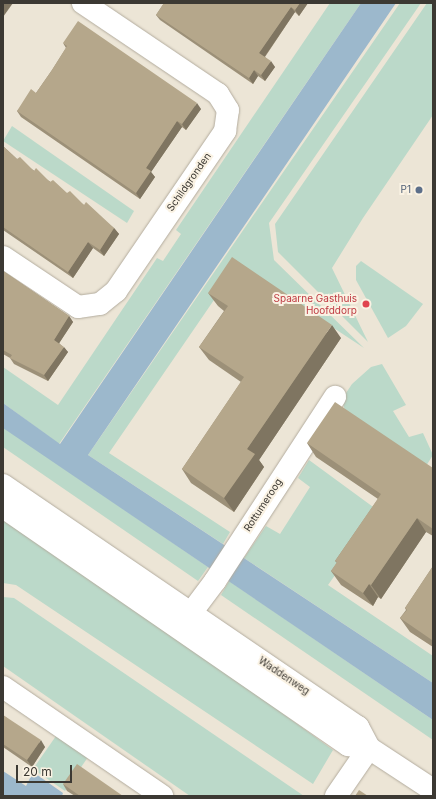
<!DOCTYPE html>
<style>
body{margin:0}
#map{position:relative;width:436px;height:799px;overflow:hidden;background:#ece5d6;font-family:Inter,sans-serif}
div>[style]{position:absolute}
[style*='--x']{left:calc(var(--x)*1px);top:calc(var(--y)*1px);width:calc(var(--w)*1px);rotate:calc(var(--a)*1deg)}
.green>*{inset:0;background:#bbd9c9}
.water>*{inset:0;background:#9cb8cc}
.roads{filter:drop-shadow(0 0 1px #b3ac9e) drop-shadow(0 0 1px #b3ac9e)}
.minor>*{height:22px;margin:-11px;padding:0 11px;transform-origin:11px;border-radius:11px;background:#fff}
.wall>*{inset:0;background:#9c9078}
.shaded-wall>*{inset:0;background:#7f7561}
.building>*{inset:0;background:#b5a78b}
.dots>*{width:11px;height:11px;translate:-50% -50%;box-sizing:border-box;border:2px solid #faf2e3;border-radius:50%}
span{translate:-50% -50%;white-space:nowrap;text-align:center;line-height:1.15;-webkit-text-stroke:4px #faf2e3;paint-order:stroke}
.street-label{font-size:10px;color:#3c3933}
.service-label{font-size:10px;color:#4e5e75}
.right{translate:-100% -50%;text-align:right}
.health-label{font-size:10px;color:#be3a42}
.frame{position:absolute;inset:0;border:4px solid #3c3933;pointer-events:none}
.scale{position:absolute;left:16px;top:765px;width:56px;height:18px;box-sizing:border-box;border:2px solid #3c3933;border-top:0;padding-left:5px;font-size:12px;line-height:14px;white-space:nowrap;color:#3c3933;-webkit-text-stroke:3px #faf2e3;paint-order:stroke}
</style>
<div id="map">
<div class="green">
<i style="clip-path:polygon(330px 3px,361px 3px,59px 444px,3px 403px,3px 367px,58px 405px,157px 258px,163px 261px,181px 234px,176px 230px)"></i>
<i style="clip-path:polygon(400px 3px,421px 3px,269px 223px,274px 260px,364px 348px,238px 265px,109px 453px,230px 532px,223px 544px,88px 455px)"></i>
<i style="clip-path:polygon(427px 3px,433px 3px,433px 115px,363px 218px,332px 268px,368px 342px,278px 252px,275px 224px)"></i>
<i style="clip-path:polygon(12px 126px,134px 211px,127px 223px,3px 141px)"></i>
<i style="clip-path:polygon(361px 261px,423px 304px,406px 326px,388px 338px,356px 280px,356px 266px)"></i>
<i style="clip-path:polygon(382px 364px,406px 405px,393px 411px,409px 437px,423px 433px,433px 455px,426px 466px,345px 411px,342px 399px,352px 384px,371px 367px)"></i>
<i style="clip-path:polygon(3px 427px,208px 567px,198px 581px,3px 447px)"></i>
<i style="clip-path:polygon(309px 460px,380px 512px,328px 585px,433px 656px,433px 683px,244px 558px,266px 526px,280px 534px,310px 487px,298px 478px)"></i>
<i style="clip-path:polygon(3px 517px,178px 637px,333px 750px,313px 784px,16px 585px,3px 583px)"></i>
<i style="clip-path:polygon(229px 581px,433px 720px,433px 740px,221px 595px)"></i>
<i style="clip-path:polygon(3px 597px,14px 598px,304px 796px,190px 796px,3px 666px)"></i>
<i style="clip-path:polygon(56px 736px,88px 757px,65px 791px,33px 769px)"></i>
</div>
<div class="water">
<i style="clip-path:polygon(361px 3px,396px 3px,88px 455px,433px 683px,433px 720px,3px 428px,3px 403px,60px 444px)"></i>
<i style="clip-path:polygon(3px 771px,26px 786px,33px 772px,63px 793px,62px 796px,3px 796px)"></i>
</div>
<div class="roads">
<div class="minor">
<i style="--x:3;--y:257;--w:90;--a:33.7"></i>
<i style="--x:78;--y:307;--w:22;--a:-8"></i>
<i style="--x:100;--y:304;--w:21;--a:-39"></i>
<i style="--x:116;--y:291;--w:194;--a:-55.7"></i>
<i style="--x:225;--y:131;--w:21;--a:-82"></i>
<i style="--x:228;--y:110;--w:19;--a:-122"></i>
<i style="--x:218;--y:94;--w:163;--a:-146"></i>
<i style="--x:3;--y:485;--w:430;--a:34.3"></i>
<i style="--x:358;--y:727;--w:24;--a:62"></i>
<i style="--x:3;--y:507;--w:419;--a:34.6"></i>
<i style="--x:348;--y:745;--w:21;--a:8"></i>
<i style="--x:369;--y:748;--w:77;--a:33.3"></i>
<i style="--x:182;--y:625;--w:55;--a:-53.1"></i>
<i style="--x:215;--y:581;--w:220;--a:-56.9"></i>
<i style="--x:3;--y:687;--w:193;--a:34.4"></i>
<i style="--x:336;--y:796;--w:58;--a:-55.5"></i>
</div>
</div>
<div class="wall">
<i style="clip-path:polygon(164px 3px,308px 3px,299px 16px,295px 12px,265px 57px,275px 67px,265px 81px,258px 76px,253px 84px,160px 20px,156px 15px)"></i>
<i style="clip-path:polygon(63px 43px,201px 109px,186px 130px,182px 127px,151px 172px,155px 177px,140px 199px,21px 117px,17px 111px,36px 93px,52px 70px,66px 48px)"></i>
<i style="clip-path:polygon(3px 146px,17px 159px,84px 205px,114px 228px,119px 234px,104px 256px,93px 248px,73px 278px,3px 230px)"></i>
<i style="clip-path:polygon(3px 271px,69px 316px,73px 322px,59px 343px,68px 352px,48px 381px,14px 364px,10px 358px,3px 354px)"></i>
<i style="clip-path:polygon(208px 293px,341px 338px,259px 460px,264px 467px,234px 512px,191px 483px,182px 469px,241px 382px,209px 360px,199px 347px,224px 311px,218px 306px)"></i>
<i style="clip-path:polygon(307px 443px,433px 468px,433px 536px,426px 532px,381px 599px,378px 597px,373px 606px,341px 585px,331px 571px,337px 563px,335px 561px,378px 499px,316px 457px)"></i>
<i style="clip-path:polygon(433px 566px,433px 647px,410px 632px,400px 618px,406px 610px,405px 608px)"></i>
<i style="clip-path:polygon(3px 715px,45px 747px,32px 767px,3px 747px)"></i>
<i style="clip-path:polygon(63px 784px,123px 796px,75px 796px,67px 791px)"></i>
</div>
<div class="shaded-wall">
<i style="clip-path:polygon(3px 3px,13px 3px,3px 17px)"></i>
<i style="clip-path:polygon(300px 3px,308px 3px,299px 16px,295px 10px)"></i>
<i style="clip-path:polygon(291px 7px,295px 12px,263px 59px,259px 53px)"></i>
<i style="clip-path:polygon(271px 61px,275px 67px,265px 81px,261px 75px)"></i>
<i style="clip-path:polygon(254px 70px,258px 76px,253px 84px,249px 78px)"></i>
<i style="clip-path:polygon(197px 103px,201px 109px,186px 130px,182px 124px)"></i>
<i style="clip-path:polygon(177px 121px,182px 127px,151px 172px,155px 177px,140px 199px,136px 193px,146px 168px)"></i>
<i style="clip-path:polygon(114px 228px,119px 234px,104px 256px,100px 250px)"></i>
<i style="clip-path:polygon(88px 242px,93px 248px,73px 278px,68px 272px)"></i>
<i style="clip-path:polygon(69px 316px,73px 322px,58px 345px,54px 340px)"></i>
<i style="clip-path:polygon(332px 325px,341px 338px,259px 460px,264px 467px,234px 512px,224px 498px,247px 449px)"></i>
<i style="clip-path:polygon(64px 347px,68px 352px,48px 381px,44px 375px)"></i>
<i style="clip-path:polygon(417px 518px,426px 532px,381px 599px,371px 585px)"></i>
<i style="clip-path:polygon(369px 584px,378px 597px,373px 606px,363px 593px)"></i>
<i style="clip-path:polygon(41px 740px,45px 747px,32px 767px,27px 760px)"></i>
</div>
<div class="building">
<i style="clip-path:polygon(164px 3px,300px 3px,295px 10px,291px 7px,259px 53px,271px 61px,261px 75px,254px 70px,249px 78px,156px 15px)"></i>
<i style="clip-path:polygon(78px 21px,197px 103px,182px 124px,177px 121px,146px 168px,151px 171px,136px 193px,17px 111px,31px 89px,36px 93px,52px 70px,67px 46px,63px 43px)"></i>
<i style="clip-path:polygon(3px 146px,17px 159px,20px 157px,34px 171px,36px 168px,50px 182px,53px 180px,67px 193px,70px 191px,84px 205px,86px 202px,114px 228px,100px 250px,88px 242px,68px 272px,3px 227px)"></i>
<i style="clip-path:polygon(232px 257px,332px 325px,247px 449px,255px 454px,224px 498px,182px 469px,244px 377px,199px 347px,228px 306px,208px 293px)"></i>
<i style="clip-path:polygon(3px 271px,69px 316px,54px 340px,64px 347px,44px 375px,10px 358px,12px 355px,3px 350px)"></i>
<i style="clip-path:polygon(335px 402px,433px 468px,433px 529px,417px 518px,371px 585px,369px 584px,363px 593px,331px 571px,337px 562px,335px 561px,381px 494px,307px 443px)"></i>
<i style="clip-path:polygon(433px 566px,433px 639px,432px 640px,400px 618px,407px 610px,405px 608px)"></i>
<i style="clip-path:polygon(3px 715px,41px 740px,27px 760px,3px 744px)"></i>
<i style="clip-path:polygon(77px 764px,123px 796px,80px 796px,63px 784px)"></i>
<i style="clip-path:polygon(359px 790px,368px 796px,355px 796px)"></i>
</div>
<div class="dots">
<i style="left:419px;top:190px;background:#5c6f8a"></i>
<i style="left:366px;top:304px;background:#e0444e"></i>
</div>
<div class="street-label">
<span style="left:189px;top:182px;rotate:-55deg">Schildgronden</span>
<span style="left:263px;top:505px;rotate:-57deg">Rottumeroog</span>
<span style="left:284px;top:676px;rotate:34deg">Waddenweg</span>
</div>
<div class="service-label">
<span class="right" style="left:411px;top:190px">P1</span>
</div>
<div class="health-label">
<span class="right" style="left:357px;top:304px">Spaarne Gasthuis<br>Hoofddorp</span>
</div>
<div class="frame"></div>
<div class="scale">20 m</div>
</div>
